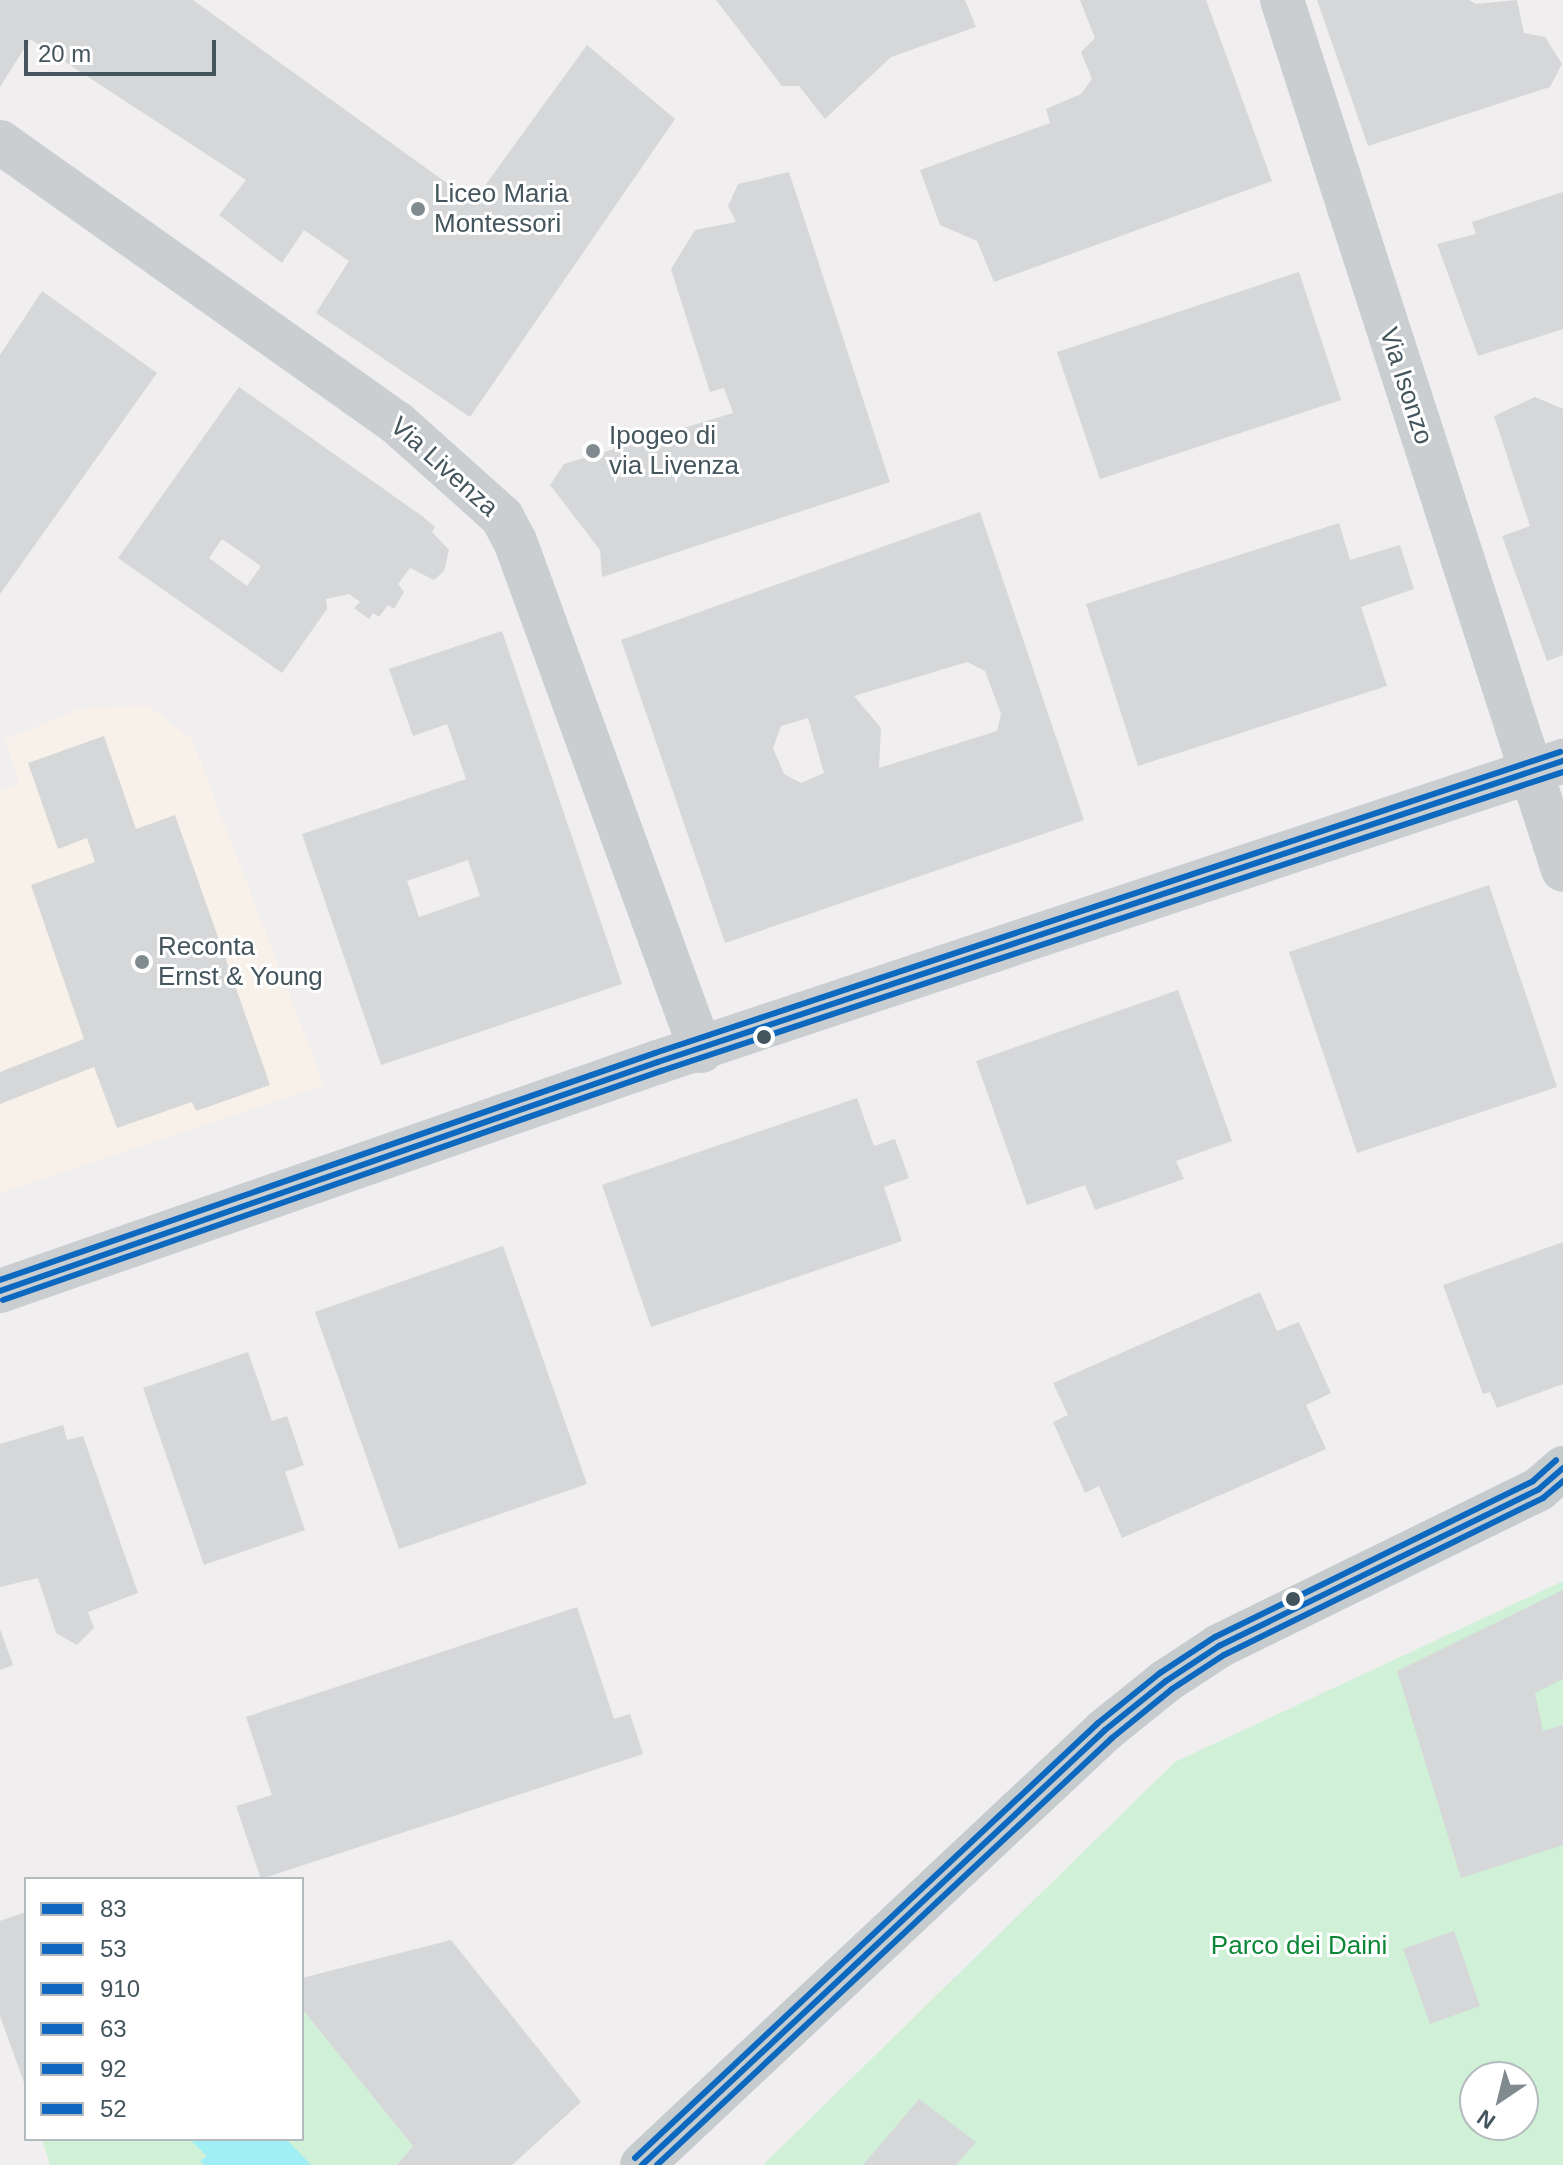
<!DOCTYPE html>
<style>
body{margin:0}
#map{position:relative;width:1563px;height:2165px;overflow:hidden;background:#f0eeef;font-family:Helvetica,sans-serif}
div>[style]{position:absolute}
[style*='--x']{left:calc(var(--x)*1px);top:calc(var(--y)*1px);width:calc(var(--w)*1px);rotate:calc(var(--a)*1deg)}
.commercial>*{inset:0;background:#f8f1e9}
.green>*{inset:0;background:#d0f1d8}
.water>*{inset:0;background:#a0eff4}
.building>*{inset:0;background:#d6d7d9}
.minor>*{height:44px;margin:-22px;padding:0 22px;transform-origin:22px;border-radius:22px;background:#caced0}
.major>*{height:44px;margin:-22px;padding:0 22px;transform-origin:22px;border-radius:22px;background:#c6cbce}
.bus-1>*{height:6px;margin:-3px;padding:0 3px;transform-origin:3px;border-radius:3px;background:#0c69bf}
.bus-2>*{height:6px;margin:-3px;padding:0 3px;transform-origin:3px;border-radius:3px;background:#0c69bf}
.bus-3>*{height:6px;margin:-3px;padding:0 3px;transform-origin:3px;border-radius:3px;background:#0c69bf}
.bus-4>*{height:6px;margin:-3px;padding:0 3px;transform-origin:3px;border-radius:3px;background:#0c69bf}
.bus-5>*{height:6px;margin:-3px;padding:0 3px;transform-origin:3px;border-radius:3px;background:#0c69bf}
.bus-6>*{height:6px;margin:-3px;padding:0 3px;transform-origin:3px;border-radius:3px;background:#0c69bf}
.dots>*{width:22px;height:22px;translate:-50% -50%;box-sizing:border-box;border:4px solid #fff;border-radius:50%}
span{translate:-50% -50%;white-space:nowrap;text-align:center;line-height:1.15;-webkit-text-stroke:6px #fff;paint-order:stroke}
.poi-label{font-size:26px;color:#44555d}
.left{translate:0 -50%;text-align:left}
.street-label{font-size:26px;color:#44555d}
.park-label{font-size:26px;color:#0c8737}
.legend{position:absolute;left:24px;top:1877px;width:280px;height:264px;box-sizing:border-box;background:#fff;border:2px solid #b4bbbe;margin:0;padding:10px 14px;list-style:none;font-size:24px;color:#44555d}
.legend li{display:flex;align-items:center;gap:16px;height:40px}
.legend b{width:40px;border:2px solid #b4bbbe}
.north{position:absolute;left:1459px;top:2061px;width:80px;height:80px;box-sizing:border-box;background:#fff;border:2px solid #b4bbbe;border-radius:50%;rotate:215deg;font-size:22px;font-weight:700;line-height:32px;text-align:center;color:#44555d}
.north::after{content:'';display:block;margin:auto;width:28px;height:36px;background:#808b90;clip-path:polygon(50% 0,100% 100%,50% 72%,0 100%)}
.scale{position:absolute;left:24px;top:40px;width:192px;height:36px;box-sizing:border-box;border:4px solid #44555d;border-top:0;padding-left:10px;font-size:24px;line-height:28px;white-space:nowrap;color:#44555d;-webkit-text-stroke:6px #fff;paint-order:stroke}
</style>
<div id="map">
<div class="commercial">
<i style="clip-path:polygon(147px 705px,192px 739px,324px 1085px,0 1193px,0 792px,19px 783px,5px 740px,81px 708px)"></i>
</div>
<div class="green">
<i style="clip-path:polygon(evenodd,1563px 1581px,1563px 2165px,763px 2165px,1175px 1762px,1563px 1581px,1475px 2077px,1523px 2077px,1523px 2125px,1475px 2125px,1475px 2077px)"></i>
<i style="clip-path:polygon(302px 2009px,413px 2146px,397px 2165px,50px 2165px,42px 2139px,302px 2139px)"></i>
</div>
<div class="water">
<i style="clip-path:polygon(189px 2139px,286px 2139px,311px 2165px,204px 2165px,200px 2161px,207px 2156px)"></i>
</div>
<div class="building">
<i style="clip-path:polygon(0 0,193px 0,473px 202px,587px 45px,675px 119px,470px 417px,316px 313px,349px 261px,304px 230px,282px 263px,219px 215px,246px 180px,30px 39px,0 87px)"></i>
<i style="clip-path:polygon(716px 0,965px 0,976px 27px,891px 57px,825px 119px,799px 86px,782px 86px)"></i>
<i style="clip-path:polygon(1080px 0,1206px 0,1272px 181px,994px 282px,977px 241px,940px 225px,920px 170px,1050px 123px,1046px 109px,1081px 94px,1092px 79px,1081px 52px,1095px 38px)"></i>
<i style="clip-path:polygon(1317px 0,1469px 0,1476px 4px,1517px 0,1524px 33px,1545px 37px,1562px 64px,1550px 87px,1368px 146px)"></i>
<i style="clip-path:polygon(789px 172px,890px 482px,602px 577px,600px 550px,550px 485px,564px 464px,733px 413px,724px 388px,710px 392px,671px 269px,695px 230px,736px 222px,728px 206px,738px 184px)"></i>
<i style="clip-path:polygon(1563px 192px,1563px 329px,1478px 356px,1437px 244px,1476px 234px,1472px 222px)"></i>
<i style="clip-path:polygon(1299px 272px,1341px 400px,1100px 479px,1057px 352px)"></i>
<i style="clip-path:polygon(42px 291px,157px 373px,0 594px,0 355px)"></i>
<i style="clip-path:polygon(evenodd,239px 387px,422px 516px,435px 527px,432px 532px,449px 550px,444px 571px,434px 580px,410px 568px,398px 584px,404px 592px,394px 609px,388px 605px,379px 617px,373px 613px,369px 619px,354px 608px,360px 602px,349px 594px,326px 599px,327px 609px,282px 673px,118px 558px,239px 387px,222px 539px,261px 566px,247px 586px,209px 558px,222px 539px)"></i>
<i style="clip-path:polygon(1535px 397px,1563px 409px,1563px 655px,1547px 661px,1502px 536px,1530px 526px,1494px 416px)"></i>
<i style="clip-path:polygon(evenodd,980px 512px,1084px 820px,725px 943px,621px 640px,980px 512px,967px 662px,985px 671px,1001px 714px,997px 731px,879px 768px,881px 728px,854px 696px,967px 662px,980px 512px,808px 718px,824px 773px,801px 783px,784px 774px,773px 748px,781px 726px,808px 718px)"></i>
<i style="clip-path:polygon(1339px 523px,1350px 560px,1400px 545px,1414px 589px,1361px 607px,1387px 686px,1138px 766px,1086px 604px)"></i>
<i style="clip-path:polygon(evenodd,502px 631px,622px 984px,381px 1065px,302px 834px,466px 779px,447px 724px,413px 736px,389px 669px,502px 631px,468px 860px,480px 896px,419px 917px,407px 881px,468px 860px)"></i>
<i style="clip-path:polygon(104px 736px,136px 829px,175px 815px,270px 1085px,196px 1111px,192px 1102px,117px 1128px,94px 1067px,0 1104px,0 1072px,84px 1039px,31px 885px,95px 862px,87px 838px,58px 849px,28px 763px)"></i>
<i style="clip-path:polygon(1489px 885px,1557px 1087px,1357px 1153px,1289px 952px)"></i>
<i style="clip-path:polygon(1178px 990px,1232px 1141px,1176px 1161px,1184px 1179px,1095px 1210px,1085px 1185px,1027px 1205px,976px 1061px)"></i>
<i style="clip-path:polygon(857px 1098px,874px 1146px,895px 1139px,909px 1178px,884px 1187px,902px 1241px,651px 1327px,602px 1185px)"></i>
<i style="clip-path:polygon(1563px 1242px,1563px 1384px,1497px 1408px,1490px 1392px,1483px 1394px,1443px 1285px)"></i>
<i style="clip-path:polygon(503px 1246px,587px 1484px,399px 1549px,315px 1312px)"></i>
<i style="clip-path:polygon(1260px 1292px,1277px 1331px,1299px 1322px,1331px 1393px,1306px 1405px,1326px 1449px,1122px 1538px,1099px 1486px,1085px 1493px,1053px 1422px,1068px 1415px,1053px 1383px)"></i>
<i style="clip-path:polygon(248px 1352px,272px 1421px,287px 1416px,304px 1465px,285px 1472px,305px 1530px,204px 1565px,143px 1388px)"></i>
<i style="clip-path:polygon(63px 1425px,67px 1440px,83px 1436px,138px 1593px,88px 1612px,94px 1628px,77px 1645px,56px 1633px,38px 1578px,0 1587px,0 1444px)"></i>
<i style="clip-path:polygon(1563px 1590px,1563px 1679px,1535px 1693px,1543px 1731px,1563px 1725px,1563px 1845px,1461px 1878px,1397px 1671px)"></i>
<i style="clip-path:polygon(577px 1607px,614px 1719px,630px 1714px,643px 1754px,261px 1879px,236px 1806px,272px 1795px,246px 1717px)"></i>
<i style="clip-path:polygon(0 1629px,13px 1665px,0 1670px)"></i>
<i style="clip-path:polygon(26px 1912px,26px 2088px,0 2016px,0 1921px)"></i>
<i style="clip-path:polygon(1454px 1931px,1480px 2006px,1430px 2024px,1403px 1949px)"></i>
<i style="clip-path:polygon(451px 1940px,581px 2102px,512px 2165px,397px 2165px,413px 2146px,302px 2009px,302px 1978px)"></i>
<i style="clip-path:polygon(919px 2099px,976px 2142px,956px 2165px,863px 2165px)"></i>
</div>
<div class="minor">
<i style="--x:1282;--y:0;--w:914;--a:72.1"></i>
<i style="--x:0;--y:142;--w:486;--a:35.3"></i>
<i style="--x:397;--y:423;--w:141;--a:41.8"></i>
<i style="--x:502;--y:517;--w:27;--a:62"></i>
<i style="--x:515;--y:541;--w:543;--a:69.96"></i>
<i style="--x:0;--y:1291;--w:697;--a:-19.19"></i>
<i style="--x:658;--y:1062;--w:954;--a:-18.4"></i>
</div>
<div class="major">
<i style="--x:642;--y:2165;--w:635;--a:-43.21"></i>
<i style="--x:1105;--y:1730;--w:78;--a:-38.8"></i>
<i style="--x:1166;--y:1681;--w:64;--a:-33.4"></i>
<i style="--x:1219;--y:1646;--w:356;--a:-26.1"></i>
<i style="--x:1539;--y:1489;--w:32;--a:-41"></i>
</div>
<div class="bus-1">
<i style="--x:0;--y:1291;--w:697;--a:-19.19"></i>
<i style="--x:658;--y:1062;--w:954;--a:-18.4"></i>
</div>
<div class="bus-2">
<i style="--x:642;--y:2165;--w:635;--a:-43.21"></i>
<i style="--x:1105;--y:1730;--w:78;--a:-38.8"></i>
<i style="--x:1166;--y:1681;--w:64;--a:-33.4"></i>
<i style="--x:1219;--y:1646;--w:356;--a:-26.1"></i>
<i style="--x:1539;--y:1489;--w:32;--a:-41"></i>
</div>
<div class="bus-3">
<i style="--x:657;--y:2165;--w:624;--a:-43.18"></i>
<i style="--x:1112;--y:1738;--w:77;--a:-39.2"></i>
<i style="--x:1172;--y:1689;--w:62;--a:-33.2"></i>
<i style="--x:1224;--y:1655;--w:356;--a:-26.2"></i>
<i style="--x:1543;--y:1498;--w:26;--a:-40"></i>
</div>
<div class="bus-4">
<i style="--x:3;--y:1300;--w:697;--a:-19.19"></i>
<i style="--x:661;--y:1071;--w:950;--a:-18.34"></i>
</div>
<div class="bus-5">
<i style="--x:0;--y:1280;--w:693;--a:-19.11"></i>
<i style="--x:655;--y:1053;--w:954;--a:-18.4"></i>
</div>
<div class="bus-6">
<i style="--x:635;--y:2158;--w:635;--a:-43.21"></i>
<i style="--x:1098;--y:1723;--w:80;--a:-38.9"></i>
<i style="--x:1160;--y:1673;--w:66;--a:-33.2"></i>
<i style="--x:1215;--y:1637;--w:354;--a:-26.1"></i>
<i style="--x:1533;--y:1481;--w:31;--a:-42"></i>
</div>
<div class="dots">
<i style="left:418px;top:209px;background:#808b90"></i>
<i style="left:593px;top:451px;background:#808b90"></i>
<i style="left:142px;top:962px;background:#808b90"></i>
<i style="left:764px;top:1037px;background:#44555d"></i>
<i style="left:1293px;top:1599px;background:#44555d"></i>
</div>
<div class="poi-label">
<span class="left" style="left:434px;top:209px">Liceo Maria<br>Montessori</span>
<span class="left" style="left:609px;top:451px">Ipogeo di<br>via Livenza</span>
<span class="left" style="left:158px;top:962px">Reconta<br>Ernst &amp; Young</span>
</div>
<div class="street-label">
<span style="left:1406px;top:386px;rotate:72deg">Via Isonzo</span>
<span style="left:444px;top:467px;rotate:42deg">Via Livenza</span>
</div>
<div class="park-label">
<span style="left:1299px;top:1946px">Parco dei Daini</span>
</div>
<ul class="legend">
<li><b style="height:10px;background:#0c69bf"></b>83</li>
<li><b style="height:10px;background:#0c69bf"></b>53</li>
<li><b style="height:10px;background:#0c69bf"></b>910</li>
<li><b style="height:10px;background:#0c69bf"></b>63</li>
<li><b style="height:10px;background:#0c69bf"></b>92</li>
<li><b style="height:10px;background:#0c69bf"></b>52</li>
</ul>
<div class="north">N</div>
<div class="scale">20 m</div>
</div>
